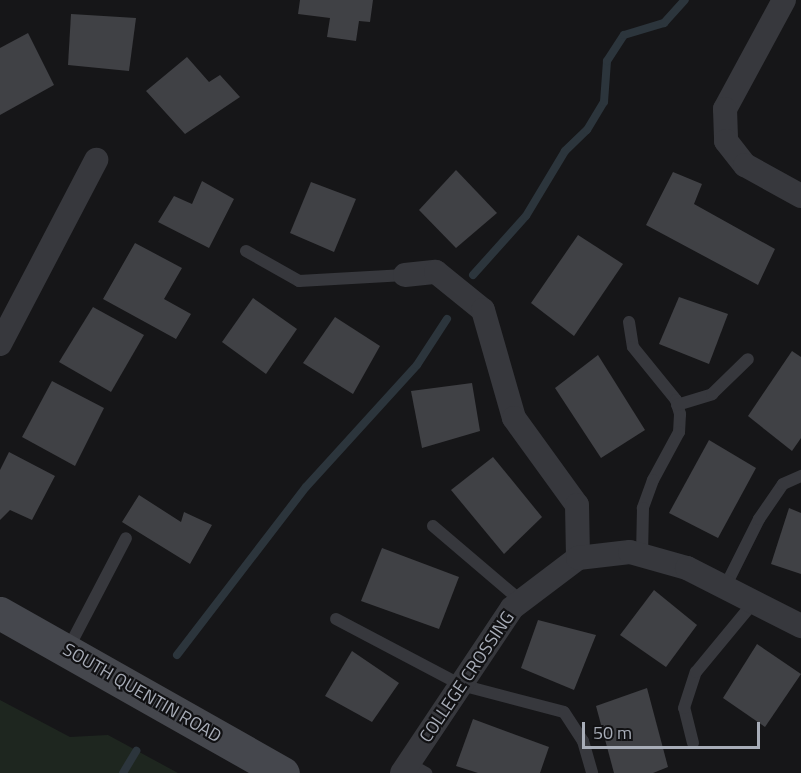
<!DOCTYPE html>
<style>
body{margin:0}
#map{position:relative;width:801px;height:773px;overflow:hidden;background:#161618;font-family:"Titillium Web",sans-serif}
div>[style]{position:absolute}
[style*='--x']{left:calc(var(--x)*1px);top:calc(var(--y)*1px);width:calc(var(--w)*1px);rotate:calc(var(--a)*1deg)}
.green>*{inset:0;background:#1e261f}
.stream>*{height:8px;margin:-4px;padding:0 4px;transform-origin:4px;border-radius:4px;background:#2c353c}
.building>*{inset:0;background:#404145}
.service>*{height:12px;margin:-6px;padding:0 6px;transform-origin:6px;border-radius:6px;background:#37383d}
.minor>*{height:24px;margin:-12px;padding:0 12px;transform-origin:12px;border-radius:12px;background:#37383d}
.secondary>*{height:33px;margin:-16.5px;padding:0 16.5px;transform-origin:16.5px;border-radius:16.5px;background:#45474d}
span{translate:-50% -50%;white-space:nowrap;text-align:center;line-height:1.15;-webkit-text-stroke:4.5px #111113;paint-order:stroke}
.street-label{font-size:18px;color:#a8adb8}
.scale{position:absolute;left:582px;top:722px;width:178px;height:27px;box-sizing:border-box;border:3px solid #a8adb8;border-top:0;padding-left:8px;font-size:18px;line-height:21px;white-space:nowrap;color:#a8adb8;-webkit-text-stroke:4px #111113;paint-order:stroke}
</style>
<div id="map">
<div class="green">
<i style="clip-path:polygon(0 700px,70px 737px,108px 735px,178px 773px,0 773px)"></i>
</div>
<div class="stream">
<i style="--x:473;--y:275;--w:79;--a:-48.1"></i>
<i style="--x:526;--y:216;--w:76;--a:-59"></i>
<i style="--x:565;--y:151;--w:30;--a:-44"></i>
<i style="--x:587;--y:130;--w:33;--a:-59"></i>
<i style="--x:604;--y:102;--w:41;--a:-85.8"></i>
<i style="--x:607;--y:61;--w:31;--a:-57"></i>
<i style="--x:624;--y:35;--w:42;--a:-16.7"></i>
<i style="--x:664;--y:23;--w:31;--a:-48"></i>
<i style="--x:177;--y:655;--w:212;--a:-52.5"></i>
<i style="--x:306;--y:487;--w:165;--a:-47.7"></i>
<i style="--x:417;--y:365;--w:55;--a:-56.9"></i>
<i style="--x:123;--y:773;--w:26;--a:-59"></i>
</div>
<div class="building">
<i style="clip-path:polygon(300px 0,373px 0,370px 22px,359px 21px,356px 41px,327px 37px,330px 18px,298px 14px)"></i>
<i style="clip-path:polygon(71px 14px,136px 18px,129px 71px,68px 65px)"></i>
<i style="clip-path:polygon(28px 33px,54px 85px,0 115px,0 48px)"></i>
<i style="clip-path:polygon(187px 57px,209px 82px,220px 75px,240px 97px,185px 134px,146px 91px)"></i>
<i style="clip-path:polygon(456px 170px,497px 213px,456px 248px,419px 210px)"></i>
<i style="clip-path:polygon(673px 172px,702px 184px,694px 204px,775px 249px,758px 285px,646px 225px)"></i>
<i style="clip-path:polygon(202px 181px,234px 199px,209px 248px,158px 222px,174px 196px,192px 204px)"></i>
<i style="clip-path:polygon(311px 182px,356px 199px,334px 252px,290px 233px)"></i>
<i style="clip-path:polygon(578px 235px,623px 264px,574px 336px,531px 303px)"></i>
<i style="clip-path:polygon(135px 243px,182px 268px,164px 299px,191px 314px,176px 339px,103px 299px)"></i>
<i style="clip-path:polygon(679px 297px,728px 314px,709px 364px,659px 344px)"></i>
<i style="clip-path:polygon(253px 298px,297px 329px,266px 374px,222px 342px)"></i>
<i style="clip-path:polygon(93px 307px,144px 335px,111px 392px,59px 362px)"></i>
<i style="clip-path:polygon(335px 317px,380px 346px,353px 394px,303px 363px)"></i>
<i style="clip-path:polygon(792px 351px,801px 357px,801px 438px,792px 451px,748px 416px)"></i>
<i style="clip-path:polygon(598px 355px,645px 430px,601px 458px,555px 388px)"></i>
<i style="clip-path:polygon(52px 381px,104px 408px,75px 466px,22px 437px)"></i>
<i style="clip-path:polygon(472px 383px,480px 431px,422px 448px,411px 391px)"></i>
<i style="clip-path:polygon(709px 440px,756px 468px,718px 538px,669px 513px)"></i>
<i style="clip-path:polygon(9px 452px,55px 476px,32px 520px,10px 510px,0 520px,0 470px)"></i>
<i style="clip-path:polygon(493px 457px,542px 517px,504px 554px,451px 490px)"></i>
<i style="clip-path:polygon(139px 495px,181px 522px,184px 512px,212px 525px,190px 564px,122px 522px)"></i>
<i style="clip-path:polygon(789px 508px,801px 513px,801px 574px,771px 564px)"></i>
<i style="clip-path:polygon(382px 548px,459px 577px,439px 629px,361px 601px)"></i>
<i style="clip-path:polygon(654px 590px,697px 625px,666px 667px,620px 635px)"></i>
<i style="clip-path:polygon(538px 620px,596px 635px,574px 690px,521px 668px)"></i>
<i style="clip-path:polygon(757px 644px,801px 674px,765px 727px,723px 698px)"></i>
<i style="clip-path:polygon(352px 651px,399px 683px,372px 722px,325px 696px)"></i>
<i style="clip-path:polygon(647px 688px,668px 767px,653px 773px,614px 773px,596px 706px)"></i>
<i style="clip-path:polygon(473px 719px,549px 747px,540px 773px,478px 773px,456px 766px)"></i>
</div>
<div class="service">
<i style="--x:246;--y:251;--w:61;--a:29.5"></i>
<i style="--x:299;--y:281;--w:106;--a:-3.2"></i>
<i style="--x:629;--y:322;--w:25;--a:81"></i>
<i style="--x:633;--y:347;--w:68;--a:50.9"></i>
<i style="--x:676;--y:400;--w:15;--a:74"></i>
<i style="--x:680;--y:414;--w:18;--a:93"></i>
<i style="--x:679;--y:432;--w:55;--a:118.4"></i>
<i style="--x:653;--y:480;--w:30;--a:110"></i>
<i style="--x:643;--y:508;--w:48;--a:91.2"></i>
<i style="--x:677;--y:405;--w:37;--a:-17"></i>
<i style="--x:712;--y:394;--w:50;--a:-44.2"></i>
<i style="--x:433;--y:526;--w:116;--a:40.4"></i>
<i style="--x:725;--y:587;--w:76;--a:-63.4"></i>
<i style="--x:759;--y:519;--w:42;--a:-55.6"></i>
<i style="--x:783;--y:484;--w:20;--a:-24"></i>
<i style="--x:336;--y:619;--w:141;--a:27.8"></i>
<i style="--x:461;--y:685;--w:106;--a:14.7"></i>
<i style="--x:564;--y:712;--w:35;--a:57"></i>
<i style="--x:583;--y:741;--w:33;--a:74"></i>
<i style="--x:68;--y:649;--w:125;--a:-62.4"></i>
<i style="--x:693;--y:743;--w:36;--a:-104"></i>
<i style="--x:684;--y:708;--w:38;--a:-72"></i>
<i style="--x:696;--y:672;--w:91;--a:-50.4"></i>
<i style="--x:408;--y:763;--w:21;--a:29"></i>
</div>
<div class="minor">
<i style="--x:784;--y:0;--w:124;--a:118.4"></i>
<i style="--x:725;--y:109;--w:32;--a:88"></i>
<i style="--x:726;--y:141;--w:31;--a:52"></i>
<i style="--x:745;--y:165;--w:64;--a:29"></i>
<i style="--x:405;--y:275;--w:31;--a:-6"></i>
<i style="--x:436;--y:272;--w:60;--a:39"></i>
<i style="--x:483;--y:310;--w:112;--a:74"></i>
<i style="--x:514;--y:418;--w:107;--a:54.1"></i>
<i style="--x:577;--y:505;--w:53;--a:88.9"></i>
<i style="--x:0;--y:344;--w:208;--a:-62.4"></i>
<i style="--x:402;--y:773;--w:198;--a:-56.3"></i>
<i style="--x:512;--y:608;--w:83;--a:-37.1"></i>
<i style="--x:578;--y:558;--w:52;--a:-6.6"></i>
<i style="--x:630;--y:552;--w:59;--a:15.7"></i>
<i style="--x:687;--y:568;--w:128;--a:27"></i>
</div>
<div class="secondary">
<i style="--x:0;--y:613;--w:325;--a:29.5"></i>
</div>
<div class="street-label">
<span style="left:467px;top:677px;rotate:-56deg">COLLEGE CROSSING</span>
<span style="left:142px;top:693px;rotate:30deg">SOUTH QUENTIN ROAD</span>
</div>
<div class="scale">50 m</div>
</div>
